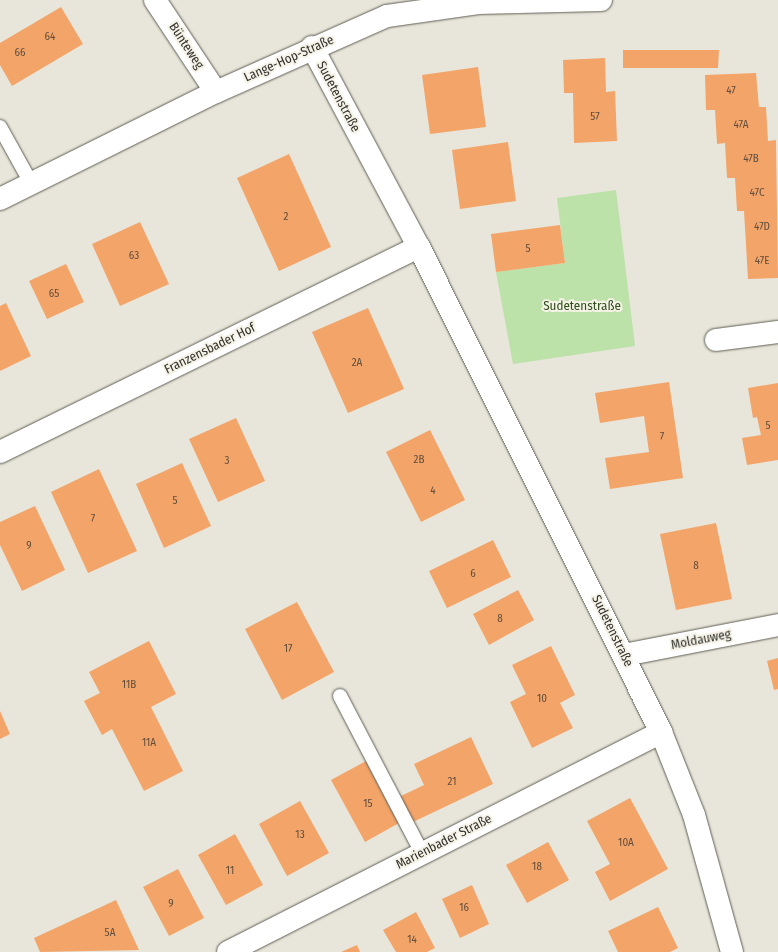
<!DOCTYPE html>
<meta charset="utf-8">
<style>
body{margin:0}
#map{position:relative;width:778px;height:952px;overflow:hidden;background:#e8e6da;font-family:"Fira Sans Condensed",sans-serif}
div>[style]{position:absolute}
[style*='--x']{left:calc(var(--x)*1px);top:calc(var(--y)*1px);width:calc(var(--w)*1px);rotate:calc(var(--a)*1deg)}
.green>*{inset:0;background:#bce1a9}
.building>*{inset:0;background:#f3a469}
.roads{filter:drop-shadow(0 0 1px #605e54) drop-shadow(0 0 1px #605e54)}
.lane>*{height:14px;margin:-7px;padding:0 7px;transform-origin:7px;border-radius:7px;background:#fff}
.street>*{height:22px;margin:-11px;padding:0 11px;transform-origin:11px;border-radius:11px;background:#fff}
span{translate:-50% -50%;white-space:nowrap;text-align:center;line-height:1.15;-webkit-text-stroke:4px #f5f3e7;paint-order:stroke}
.number-label{font-size:11px;color:#624e3c}
.number-label span{-webkit-text-stroke-width:0}
.street-label{font-size:13px;color:#32312d}
.park-label{font-size:13px;color:#2e501a}
</style>
<div id="map">
<div class="green">
<i style="clip-path:polygon(616px 190px,635px 346px,513px 364px,496px 272px,565px 263px,557px 198px)"></i>
</div>
<div class="building">
<i style="clip-path:polygon(61px 7px,83px 44px,12px 86px,0 65px,0 43px)"></i>
<i style="clip-path:polygon(623px 50px,719px 50px,718px 68px,623px 68px)"></i>
<i style="clip-path:polygon(605px 58px,606px 92px,615px 91px,617px 141px,574px 143px,573px 93px,564px 93px,563px 60px)"></i>
<i style="clip-path:polygon(478px 67px,486px 127px,430px 134px,422px 75px)"></i>
<i style="clip-path:polygon(756px 73px,759px 107px,766px 107px,768px 141px,776px 140px,778px 278px,748px 279px,744px 211px,737px 211px,735px 178px,727px 178px,725px 143px,717px 144px,715px 110px,706px 110px,705px 75px)"></i>
<i style="clip-path:polygon(508px 142px,516px 201px,460px 209px,452px 150px)"></i>
<i style="clip-path:polygon(289px 154px,331px 247px,279px 271px,237px 178px)"></i>
<i style="clip-path:polygon(140px 222px,169px 284px,120px 306px,92px 244px)"></i>
<i style="clip-path:polygon(560px 225px,565px 263px,496px 272px,491px 234px)"></i>
<i style="clip-path:polygon(66px 264px,84px 302px,47px 319px,29px 281px)"></i>
<i style="clip-path:polygon(6px 303px,31px 356px,0 371px,0 306px)"></i>
<i style="clip-path:polygon(368px 308px,404px 389px,348px 413px,312px 332px)"></i>
<i style="clip-path:polygon(669px 382px,683px 478px,610px 489px,605px 458px,649px 452px,644px 416px,600px 423px,595px 393px)"></i>
<i style="clip-path:polygon(778px 383px,778px 460px,747px 465px,742px 438px,761px 435px,757px 417px,753px 418px,748px 388px)"></i>
<i style="clip-path:polygon(236px 418px,265px 481px,218px 502px,189px 439px)"></i>
<i style="clip-path:polygon(430px 430px,465px 500px,421px 522px,386px 452px)"></i>
<i style="clip-path:polygon(182px 463px,211px 526px,164px 548px,136px 484px)"></i>
<i style="clip-path:polygon(99px 469px,137px 551px,88px 573px,51px 492px)"></i>
<i style="clip-path:polygon(35px 506px,65px 570px,22px 591px,0 545px,0 522px)"></i>
<i style="clip-path:polygon(716px 523px,732px 599px,676px 610px,660px 534px)"></i>
<i style="clip-path:polygon(493px 540px,511px 577px,447px 608px,429px 571px)"></i>
<i style="clip-path:polygon(518px 590px,534px 620px,489px 645px,473px 614px)"></i>
<i style="clip-path:polygon(297px 602px,334px 672px,282px 700px,245px 629px)"></i>
<i style="clip-path:polygon(149px 641px,176px 694px,151px 707px,183px 771px,144px 791px,112px 729px,102px 735px,84px 701px,100px 693px,89px 672px)"></i>
<i style="clip-path:polygon(551px 646px,575px 695px,560px 703px,573px 728px,532px 748px,510px 702px,526px 694px,512px 665px)"></i>
<i style="clip-path:polygon(778px 658px,778px 689px,774px 690px,767px 661px)"></i>
<i style="clip-path:polygon(0 711px,10px 734px,0 739px)"></i>
<i style="clip-path:polygon(471px 737px,493px 784px,413px 822px,401px 796px,424px 785px,414px 764px)"></i>
<i style="clip-path:polygon(366px 761px,399px 823px,365px 842px,331px 780px)"></i>
<i style="clip-path:polygon(630px 798px,668px 869px,610px 901px,595px 872px,610px 864px,587px 821px)"></i>
<i style="clip-path:polygon(300px 801px,329px 853px,287px 876px,259px 824px)"></i>
<i style="clip-path:polygon(235px 834px,263px 885px,226px 905px,198px 855px)"></i>
<i style="clip-path:polygon(548px 842px,569px 880px,527px 903px,506px 865px)"></i>
<i style="clip-path:polygon(178px 869px,204px 918px,169px 936px,143px 887px)"></i>
<i style="clip-path:polygon(472px 885px,489px 924px,460px 938px,442px 899px)"></i>
<i style="clip-path:polygon(116px 900px,139px 950px,40px 952px,34px 938px)"></i>
<i style="clip-path:polygon(658px 907px,678px 948px,670px 952px,618px 952px,608px 931px)"></i>
<i style="clip-path:polygon(416px 912px,435px 948px,427px 952px,396px 952px,383px 930px)"></i>
<i style="clip-path:polygon(357px 945px,360px 952px,341px 952px)"></i>
</div>
<div class="roads">
<div class="lane">
<i style="--x:0;--y:127;--w:64;--a:61"></i>
<i style="--x:340;--y:696;--w:177;--a:62.4"></i>
</div>
<div class="street">
<i style="--x:155;--y:0;--w:110;--a:56.5"></i>
<i style="--x:312;--y:47;--w:227;--a:61.9"></i>
<i style="--x:419;--y:247;--w:542;--a:63.48"></i>
<i style="--x:661;--y:732;--w:89;--a:68.3"></i>
<i style="--x:694;--y:815;--w:142;--a:74.5"></i>
<i style="--x:0;--y:199;--w:241;--a:-26.4"></i>
<i style="--x:216;--y:92;--w:187;--a:-24"></i>
<i style="--x:387;--y:16;--w:92;--a:-8.1"></i>
<i style="--x:478;--y:3;--w:123;--a:-1.4"></i>
<i style="--x:716;--y:340;--w:63;--a:-7.4"></i>
<i style="--x:0;--y:452;--w:466;--a:-26.1"></i>
<i style="--x:624;--y:655;--w:157;--a:-11"></i>
<i style="--x:228;--y:952;--w:486;--a:-26.9"></i>
</div>
</div>
<div class="number-label">
<span style="left:50px;top:37px">64</span>
<span style="left:20px;top:53px">66</span>
<span style="left:731px;top:91px">47</span>
<span style="left:595px;top:117px">57</span>
<span style="left:741px;top:125px">47A</span>
<span style="left:751px;top:159px">47B</span>
<span style="left:757px;top:193px">47C</span>
<span style="left:286px;top:217px">2</span>
<span style="left:762px;top:227px">47D</span>
<span style="left:528px;top:249px">5</span>
<span style="left:134px;top:256px">63</span>
<span style="left:762px;top:261px">47E</span>
<span style="left:54px;top:294px">65</span>
<span style="left:357px;top:363px">2A</span>
<span style="left:768px;top:426px">5</span>
<span style="left:662px;top:437px">7</span>
<span style="left:419px;top:460px">2B</span>
<span style="left:227px;top:461px">3</span>
<span style="left:433px;top:491px">4</span>
<span style="left:175px;top:501px">5</span>
<span style="left:93px;top:519px">7</span>
<span style="left:29px;top:546px">9</span>
<span style="left:696px;top:566px">8</span>
<span style="left:473px;top:574px">6</span>
<span style="left:500px;top:619px">8</span>
<span style="left:288px;top:649px">17</span>
<span style="left:129px;top:685px">11B</span>
<span style="left:542px;top:699px">10</span>
<span style="left:149px;top:743px">11A</span>
<span style="left:452px;top:782px">21</span>
<span style="left:368px;top:804px">15</span>
<span style="left:300px;top:835px">13</span>
<span style="left:626px;top:843px">10A</span>
<span style="left:537px;top:867px">18</span>
<span style="left:230px;top:871px">11</span>
<span style="left:171px;top:904px">9</span>
<span style="left:464px;top:908px">16</span>
<span style="left:110px;top:933px">5A</span>
<span style="left:412px;top:940px">14</span>
</div>
<div class="street-label">
<span style="left:186px;top:46px;rotate:57deg">Bünteweg</span>
<span style="left:289px;top:59px;rotate:-24deg">Lange-Hop-Straße</span>
<span style="left:338px;top:97px;rotate:62deg">Sudetenstraße</span>
<span style="left:210px;top:349px;rotate:-26deg">Franzensbader Hof</span>
<span style="left:612px;top:631px;rotate:64deg">Sudetenstraße</span>
<span style="left:701px;top:640px;rotate:-11deg">Moldauweg</span>
<span style="left:444px;top:842px;rotate:-27deg">Marienbader Straße</span>
</div>
<div class="park-label">
<span style="left:582px;top:306px">Sudetenstraße</span>
</div>
</div>
